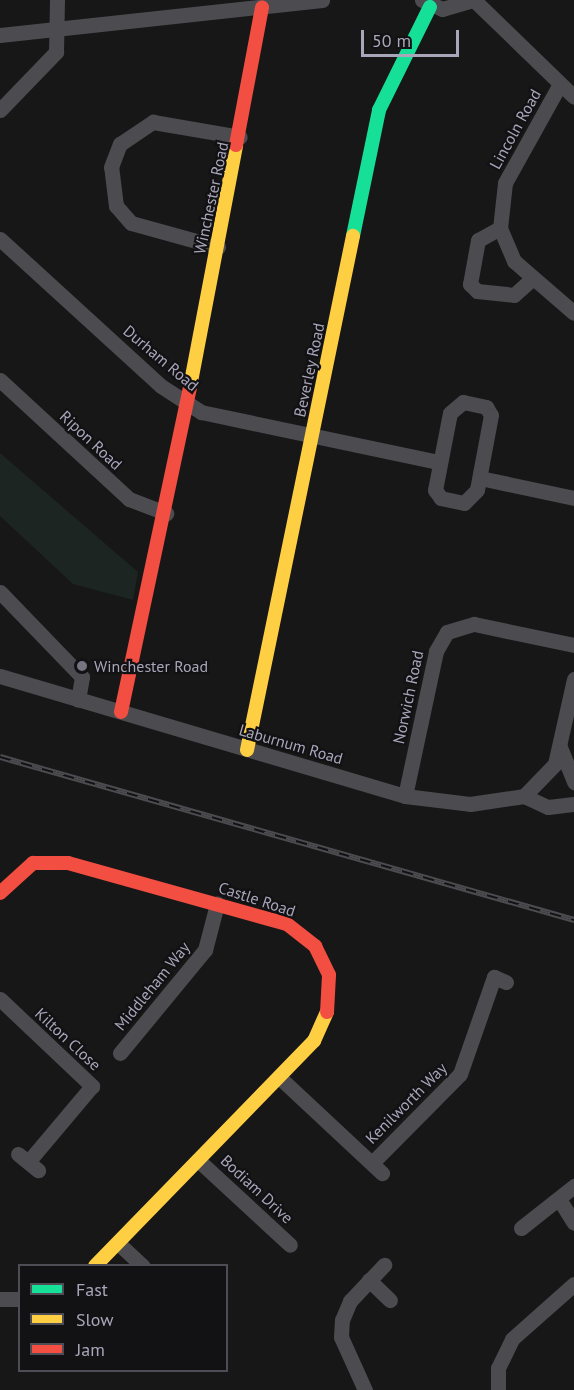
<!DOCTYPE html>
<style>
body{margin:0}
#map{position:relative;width:574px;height:1390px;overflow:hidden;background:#171717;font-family:"PT Sans",sans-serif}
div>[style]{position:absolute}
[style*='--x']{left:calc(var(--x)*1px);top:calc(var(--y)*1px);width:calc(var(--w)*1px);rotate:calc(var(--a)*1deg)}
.green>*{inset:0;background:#1c2521}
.street>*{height:15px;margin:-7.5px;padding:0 7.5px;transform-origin:7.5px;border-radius:7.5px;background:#4b4b50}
.fast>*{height:14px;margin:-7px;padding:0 7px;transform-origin:7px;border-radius:7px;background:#16e098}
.slow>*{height:14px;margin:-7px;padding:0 7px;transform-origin:7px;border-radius:7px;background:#ffcf43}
.jam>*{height:14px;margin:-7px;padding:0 7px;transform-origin:7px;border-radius:7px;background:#f24e42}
.rail>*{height:6px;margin-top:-3px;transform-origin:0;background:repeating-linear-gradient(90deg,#121113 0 11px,#4c4b4f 0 22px);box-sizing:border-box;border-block:2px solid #4c4b4f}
.dots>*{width:16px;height:16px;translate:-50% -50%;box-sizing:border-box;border:3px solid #121113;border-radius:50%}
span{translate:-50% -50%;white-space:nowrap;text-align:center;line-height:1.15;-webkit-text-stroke:4.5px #121113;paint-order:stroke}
.street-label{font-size:16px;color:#a9a6ba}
.poi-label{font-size:16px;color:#a9a6ba}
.left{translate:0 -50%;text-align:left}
.legend{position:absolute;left:18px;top:1264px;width:210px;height:108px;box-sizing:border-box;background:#121113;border:2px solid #4e4d56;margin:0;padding:8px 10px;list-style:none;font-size:18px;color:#a9a6ba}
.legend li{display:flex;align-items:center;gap:12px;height:30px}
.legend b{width:30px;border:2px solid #4e4d56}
.scale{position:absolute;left:361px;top:30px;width:98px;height:27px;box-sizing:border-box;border:3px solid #a9a6ba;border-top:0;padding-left:8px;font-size:18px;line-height:21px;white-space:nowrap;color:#a9a6ba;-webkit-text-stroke:4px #121113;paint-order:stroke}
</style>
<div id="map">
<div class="green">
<i style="clip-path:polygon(0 453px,138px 572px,133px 600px,73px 584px,0 516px)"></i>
</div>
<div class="street">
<i style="--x:422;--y:0;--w:22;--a:24"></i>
<i style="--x:442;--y:9;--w:33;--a:-16"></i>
<i style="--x:474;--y:0;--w:139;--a:44.1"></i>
<i style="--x:0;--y:35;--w:324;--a:-6.2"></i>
<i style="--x:560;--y:84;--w:113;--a:119.1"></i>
<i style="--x:505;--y:183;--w:45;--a:96.3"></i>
<i style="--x:500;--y:228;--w:36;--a:67"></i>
<i style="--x:514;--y:261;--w:79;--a:40.9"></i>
<i style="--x:0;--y:110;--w:81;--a:-46"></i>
<i style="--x:56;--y:52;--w:52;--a:-88.9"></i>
<i style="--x:500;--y:228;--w:25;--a:151"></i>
<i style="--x:478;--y:240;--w:45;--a:100.3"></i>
<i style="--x:470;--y:284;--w:10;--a:45"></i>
<i style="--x:477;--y:291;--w:37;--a:6"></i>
<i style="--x:514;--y:295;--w:24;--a:-42"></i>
<i style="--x:0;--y:239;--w:218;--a:42.4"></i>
<i style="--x:161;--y:386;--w:48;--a:33"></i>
<i style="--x:201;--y:412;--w:243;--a:11.9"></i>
<i style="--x:218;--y:247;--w:90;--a:-164.6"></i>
<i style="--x:131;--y:223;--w:23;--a:-131"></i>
<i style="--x:116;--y:206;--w:39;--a:-97"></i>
<i style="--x:111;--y:167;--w:25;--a:-69"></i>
<i style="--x:120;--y:144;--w:40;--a:-34"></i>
<i style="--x:153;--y:122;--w:88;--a:9.8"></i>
<i style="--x:0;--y:380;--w:176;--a:42.7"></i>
<i style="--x:129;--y:499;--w:40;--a:21"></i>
<i style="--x:463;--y:402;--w:24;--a:12"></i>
<i style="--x:486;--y:407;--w:9;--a:58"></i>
<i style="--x:491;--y:415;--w:76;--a:100.6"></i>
<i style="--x:477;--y:490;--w:18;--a:135"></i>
<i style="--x:464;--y:503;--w:24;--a:-168"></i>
<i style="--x:441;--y:498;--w:10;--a:-127"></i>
<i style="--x:435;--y:490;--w:78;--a:-79"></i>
<i style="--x:450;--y:413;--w:17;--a:-40"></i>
<i style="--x:480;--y:478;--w:96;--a:12"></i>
<i style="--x:0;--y:592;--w:118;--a:46"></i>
<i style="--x:82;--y:677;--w:23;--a:100"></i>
<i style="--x:0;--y:676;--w:422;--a:16.5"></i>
<i style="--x:405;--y:796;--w:65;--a:7"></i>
<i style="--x:470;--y:804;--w:55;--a:-8.4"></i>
<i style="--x:524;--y:796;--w:26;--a:25"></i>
<i style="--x:548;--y:807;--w:26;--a:-7"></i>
<i style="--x:560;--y:747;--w:38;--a:68"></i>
<i style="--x:405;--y:796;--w:148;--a:-77.9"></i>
<i style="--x:436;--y:651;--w:22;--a:-60"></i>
<i style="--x:447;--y:632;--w:28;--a:-17"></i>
<i style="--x:474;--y:624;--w:102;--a:11.9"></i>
<i style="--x:524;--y:796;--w:45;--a:-45.9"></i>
<i style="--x:555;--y:764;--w:87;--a:-77.4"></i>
<i style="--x:0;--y:999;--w:127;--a:43.4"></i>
<i style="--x:92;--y:1086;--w:99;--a:130.1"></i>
<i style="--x:120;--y:1053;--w:134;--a:-50.5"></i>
<i style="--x:205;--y:950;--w:48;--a:-75.4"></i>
<i style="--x:279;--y:1077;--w:141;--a:43"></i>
<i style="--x:18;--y:1154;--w:26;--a:39"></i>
<i style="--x:198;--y:1160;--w:125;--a:42.7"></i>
<i style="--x:372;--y:1163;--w:125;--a:-45.3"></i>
<i style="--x:460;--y:1074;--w:103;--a:-70.7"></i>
<i style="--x:494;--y:977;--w:13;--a:23"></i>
<i style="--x:559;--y:1199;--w:28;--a:58"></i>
<i style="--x:521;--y:1228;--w:68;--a:-38.4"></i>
<i style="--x:118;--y:1243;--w:34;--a:43"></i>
<i style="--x:369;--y:1280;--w:29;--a:44"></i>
<i style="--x:0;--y:1299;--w:20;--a:0"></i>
<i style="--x:365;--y:1390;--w:58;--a:-114.4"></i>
<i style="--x:341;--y:1337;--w:17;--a:-87"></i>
<i style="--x:342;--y:1320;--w:21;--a:-67"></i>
<i style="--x:350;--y:1301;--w:50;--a:-46.6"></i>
<i style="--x:498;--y:1390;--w:22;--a:-90"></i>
<i style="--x:498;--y:1368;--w:32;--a:-64"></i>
<i style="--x:512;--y:1339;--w:83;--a:-41.6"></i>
</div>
<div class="fast">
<i style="--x:353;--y:236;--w:129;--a:-78.3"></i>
<i style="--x:379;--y:110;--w:115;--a:-63.7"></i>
</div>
<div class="slow">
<i style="--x:190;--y:387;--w:246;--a:-79.2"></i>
<i style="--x:247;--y:750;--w:525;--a:-78.35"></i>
<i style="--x:95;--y:1266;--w:314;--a:-45.8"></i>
<i style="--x:314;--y:1041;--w:32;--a:-66"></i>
</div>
<div class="jam">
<i style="--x:236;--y:145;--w:140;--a:-79.3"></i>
<i style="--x:121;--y:712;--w:332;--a:-78"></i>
<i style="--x:0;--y:893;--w:45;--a:-42.3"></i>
<i style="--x:33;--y:863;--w:35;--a:0"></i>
<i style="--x:68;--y:863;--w:227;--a:15.6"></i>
<i style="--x:287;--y:924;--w:36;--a:38"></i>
<i style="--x:315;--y:946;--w:32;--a:64"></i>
<i style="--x:329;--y:975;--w:37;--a:93"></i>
</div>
<div class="rail">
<i style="--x:0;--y:757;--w:597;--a:15.85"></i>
</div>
<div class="dots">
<i style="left:82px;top:666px;background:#767481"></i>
</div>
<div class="street-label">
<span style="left:515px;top:129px;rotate:-61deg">Lincoln Road</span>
<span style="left:211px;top:198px;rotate:-78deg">Winchester Road</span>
<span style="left:161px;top:358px;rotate:40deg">Durham Road</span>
<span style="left:309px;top:370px;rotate:-78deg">Beverley Road</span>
<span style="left:91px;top:440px;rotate:43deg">Ripon Road</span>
<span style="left:408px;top:697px;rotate:-78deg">Norwich Road</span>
<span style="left:291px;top:744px;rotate:16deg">Laburnum Road</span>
<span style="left:257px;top:899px;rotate:18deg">Castle Road</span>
<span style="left:152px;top:986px;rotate:-51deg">Middleham Way</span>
<span style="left:68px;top:1039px;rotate:43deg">Kilton Close</span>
<span style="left:406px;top:1103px;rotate:-45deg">Kenilworth Way</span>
<span style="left:257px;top:1189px;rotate:43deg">Bodiam Drive</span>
</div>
<div class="poi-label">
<span class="left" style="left:94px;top:666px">Winchester Road</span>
</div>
<ul class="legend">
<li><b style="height:8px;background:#16e098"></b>Fast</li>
<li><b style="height:8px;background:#ffcf43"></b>Slow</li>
<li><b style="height:8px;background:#f24e42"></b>Jam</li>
</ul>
<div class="scale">50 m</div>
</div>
